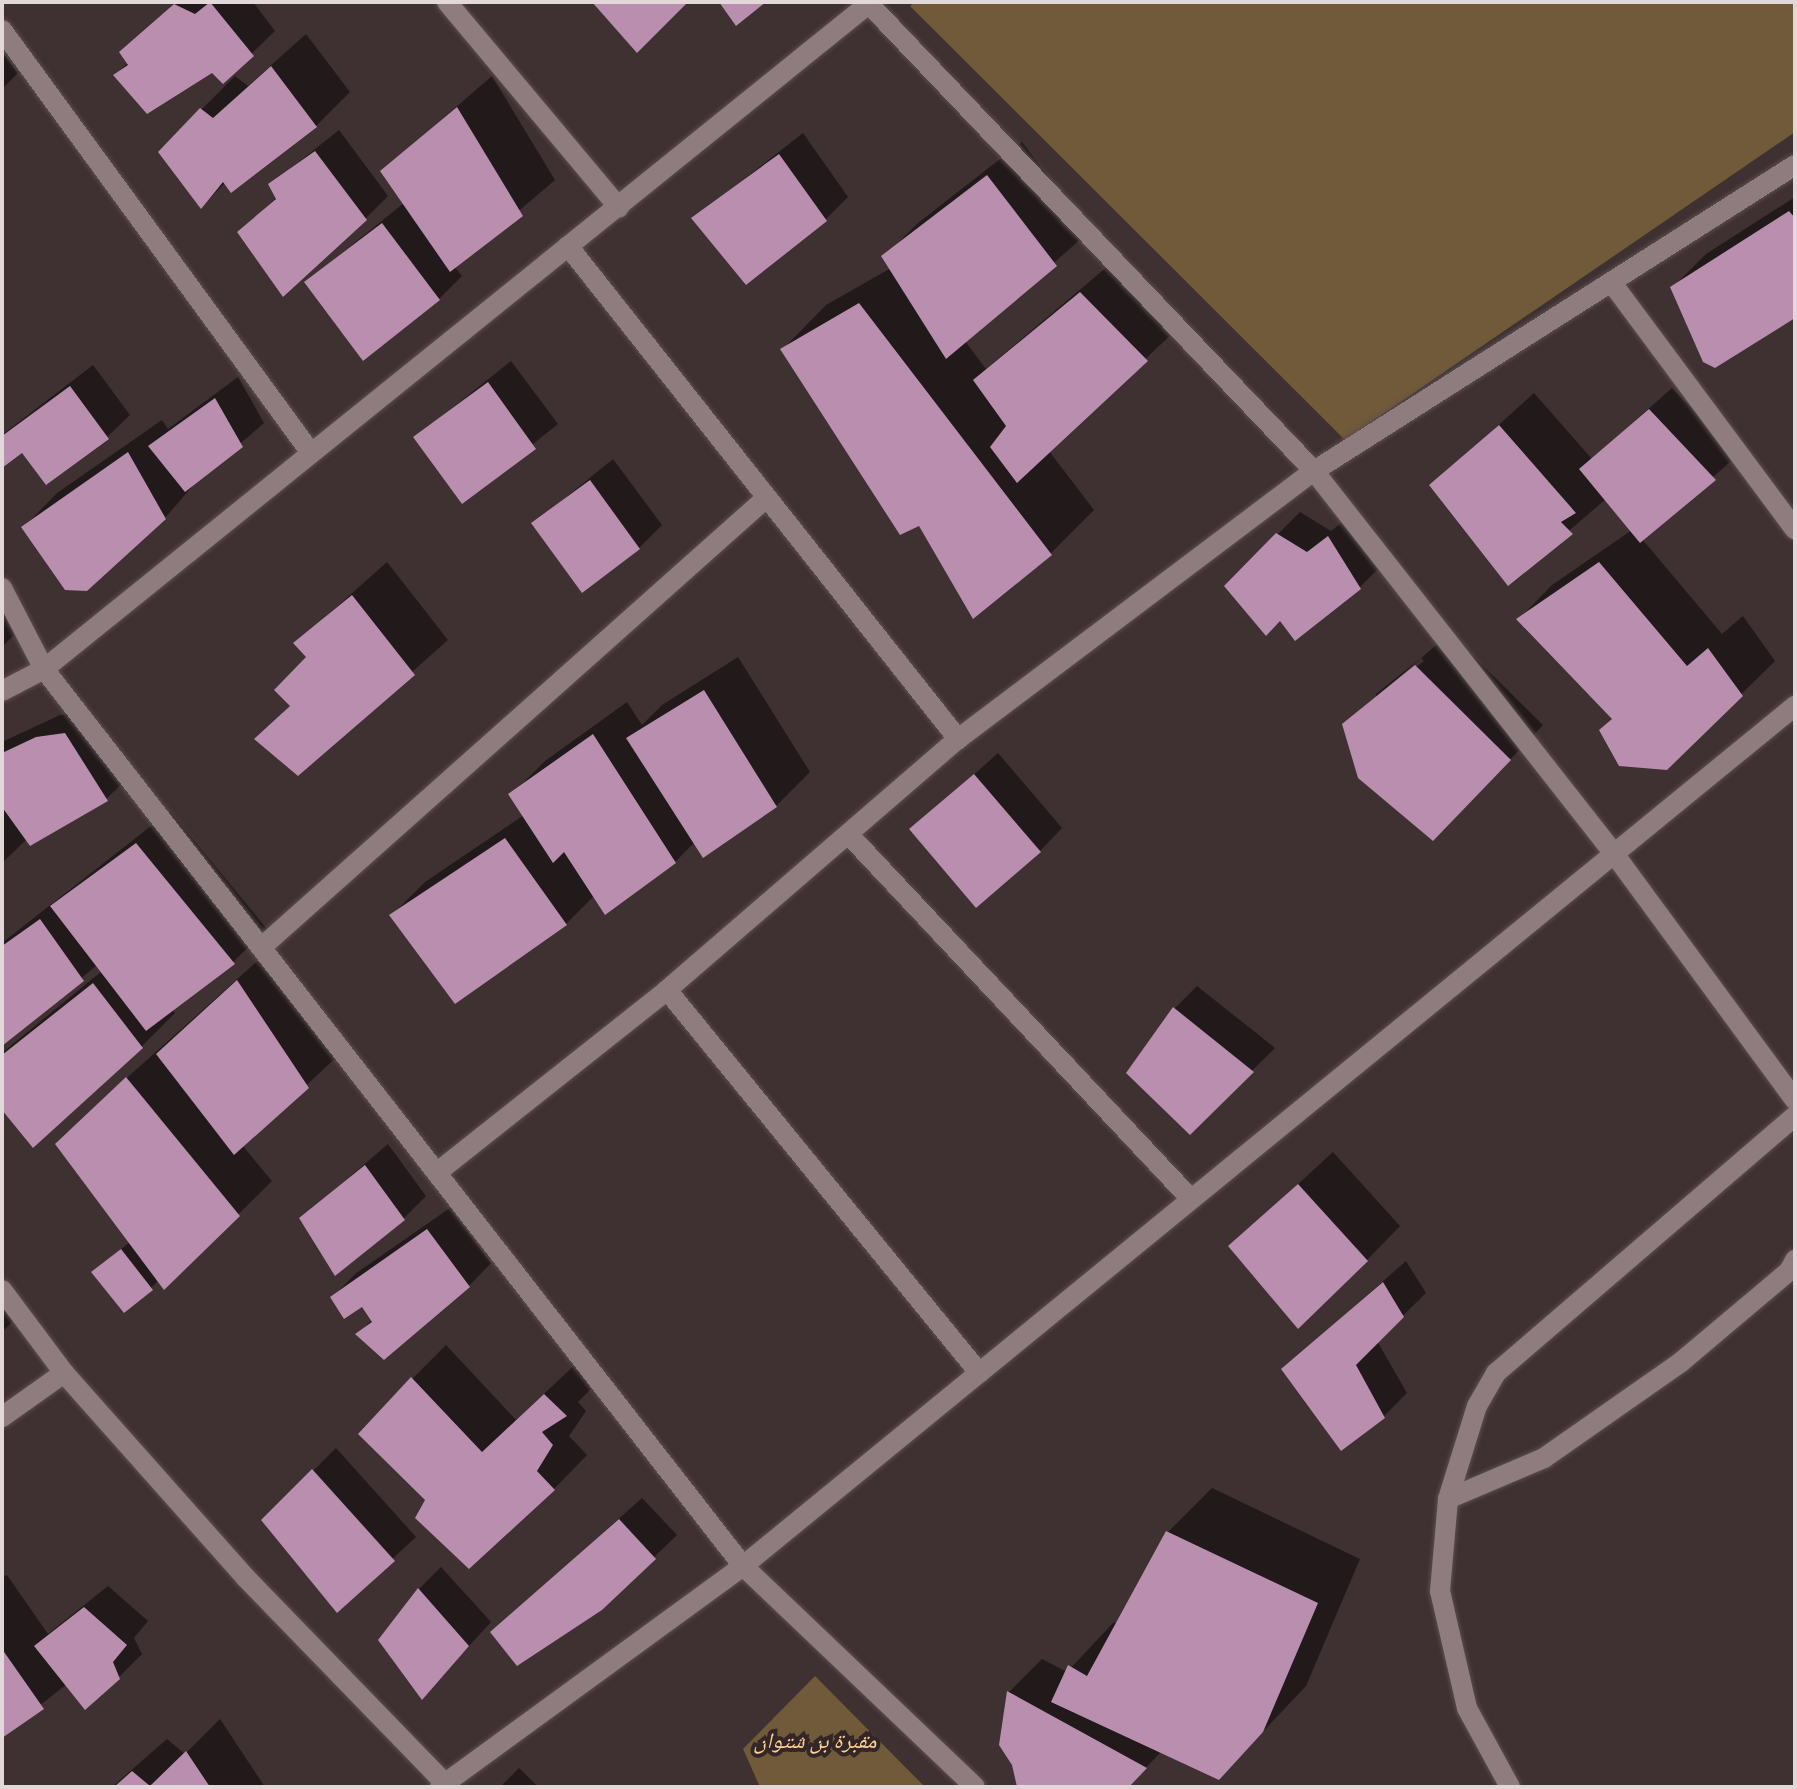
<!DOCTYPE html>
<meta charset="utf-8">
<style>
body{margin:0}
#map{position:relative;width:1797px;height:1789px;overflow:hidden;background:#3f3032;font-family:"Source Serif 4","Noto Naskh Arabic",serif}
div>[style]{position:absolute}
[style*='--x']{left:calc(var(--x)*1px);top:calc(var(--y)*1px);width:calc(var(--w)*1px);rotate:calc(var(--a)*1deg)}
.green>*{inset:0;background:#705a3a}
.shadow>*{inset:0;background:#0007}
.building>*{inset:0;background:#b98eae}
.roads{filter:drop-shadow(0 0 2px #5a4e4f) drop-shadow(0 0 2px #5a4e4f)}
.minor>*{height:20px;margin:-10px;padding:0 10px;transform-origin:10px;border-radius:10px;background:#8e7c7f}
span{translate:-50% -50%;white-space:nowrap;text-align:center;line-height:1.15;-webkit-text-stroke:8px #342628;paint-order:stroke}
.park-label{font-size:22px;color:#ffd18f;font-style:italic}
.frame{position:absolute;inset:0;border:4px solid #e2d8d9;pointer-events:none}
</style>
<div id="map">
<div class="green">
<i style="clip-path:polygon(915px 2px,1795px 2px,1795px 132px,1345px 440px,910px 6px)"></i>
<i style="clip-path:polygon(815px 1676px,925px 1787px,760px 1787px,743px 1749px)"></i>
</div>
<div class="shadow">
<i style="clip-path:polygon(176px 2px,253px 2px,275px 31px,223px 81px,212px 71px,115px 75px,129px 62px,121px 53px)"></i>
<i style="clip-path:polygon(306px 34px,350px 92px,316px 126px,226px 182px,202px 206px,201px 110px,235px 76px,248px 86px)"></i>
<i style="clip-path:polygon(2px 52px,18px 73px,2px 89px)"></i>
<i style="clip-path:polygon(492px 76px,555px 180px,454px 266px,462px 276px,439px 299px,364px 358px,306px 282px,404px 203px,382px 171px)"></i>
<i style="clip-path:polygon(339px 130px,388px 196px,365px 219px,240px 232px,277px 197px,271px 184px)"></i>
<i style="clip-path:polygon(803px 133px,848px 197px,826px 219px,694px 218px)"></i>
<i style="clip-path:polygon(1022px 142px,1090px 231px,965px 341px,986px 369px,1115px 260px,1180px 326px,1049px 451px,1094px 510px,1050px 554px,919px 524px,783px 349px,826px 305px,891px 268px,884px 257px,918px 223px)"></i>
<i style="clip-path:polygon(1795px 197px,1795px 315px,1672px 288px,1706px 254px)"></i>
<i style="clip-path:polygon(511px 361px,558px 424px,462px 501px,416px 437px)"></i>
<i style="clip-path:polygon(93px 365px,130px 415px,107px 437px,22px 450px,2px 465px,2px 435px)"></i>
<i style="clip-path:polygon(238px 377px,264px 423px,197px 481px,165px 518px,24px 527px,57px 493px,162px 420px,168px 429px)"></i>
<i style="clip-path:polygon(1672px 388px,1737px 456px,1642px 539px,1722px 634px,1743px 616px,1775px 661px,1666px 768px,1519px 619px,1552px 585px,1632px 530px,1606px 499px,1508px 583px,1432px 485px,1534px 393px,1592px 459px)"></i>
<i style="clip-path:polygon(613px 459px,662px 525px,639px 548px,534px 523px)"></i>
<i style="clip-path:polygon(1300px 512px,1331px 531px,1352px 515px,1382px 565px,1359px 588px,1280px 619px,1226px 586px)"></i>
<i style="clip-path:polygon(387px 562px,448px 640px,298px 773px,257px 739px,291px 705px,309px 657px,296px 643px)"></i>
<i style="clip-path:polygon(2px 585px,24px 625px,2px 647px)"></i>
<i style="clip-path:polygon(evenodd,1450px 633px,1543px 725px,1467px 805px,1344px 725px,1450px 633px,1421px 658px,1424px 661px,1376px 699px,1376px 694px,1421px 658px)"></i>
<i style="clip-path:polygon(738px 657px,810px 772px,776px 806px,695px 842px,675px 862px,595px 895px,566px 924px,392px 915px,425px 882px,524px 815px,511px 795px,545px 761px,627px 702px,642px 725px,662px 705px)"></i>
<i style="clip-path:polygon(88px 712px,129px 777px,106px 799px,27px 839px,2px 863px,2px 742px,60px 715px)"></i>
<i style="clip-path:polygon(998px 753px,1062px 828px,1040px 851px,912px 830px)"></i>
<i style="clip-path:polygon(170px 811px,267px 929px,233px 962px,172px 1009px,175px 1013px,142px 1046px,2px 1107px,2px 1053px,102px 971px,97px 965px,2px 1044px,2px 943px)"></i>
<i style="clip-path:polygon(272px 948px,341px 1053px,242px 1145px,272px 1181px,165px 1287px,159px 1280px,151px 1288px,94px 1272px,130px 1242px,91px 1110px)"></i>
<i style="clip-path:polygon(1197px 986px,1275px 1048px,1190px 1132px,1174px 1009px)"></i>
<i style="clip-path:polygon(388px 1144px,426px 1196px,404px 1218px,302px 1218px)"></i>
<i style="clip-path:polygon(1333px 1152px,1400px 1226px,1367px 1260px,1231px 1246px)"></i>
<i style="clip-path:polygon(450px 1208px,491px 1263px,469px 1286px,358px 1334px,373px 1319px,362px 1304px,333px 1297px,355px 1274px)"></i>
<i style="clip-path:polygon(1406px 1261px,1426px 1293px,1377px 1341px,1407px 1393px,1384px 1416px,1283px 1369px)"></i>
<i style="clip-path:polygon(2px 1280px,25px 1309px,2px 1332px)"></i>
<i style="clip-path:polygon(446px 1345px,516px 1420px,578px 1362px,599px 1381px,578px 1402px,586px 1411px,569px 1436px,587px 1455px,554px 1489px,428px 1500px,412px 1379px)"></i>
<i style="clip-path:polygon(336px 1448px,416px 1537px,337px 1610px,264px 1520px)"></i>
<i style="clip-path:polygon(1212px 1488px,1360px 1559px,1306px 1686px,1219px 1778px,1162px 1751px,1127px 1787px,1019px 1787px,1009px 1692px,1042px 1659px,1067px 1672px,1114px 1622px,1118px 1624px,1168px 1532px)"></i>
<i style="clip-path:polygon(642px 1498px,677px 1535px,601px 1608px,516px 1610px)"></i>
<i style="clip-path:polygon(441px 1567px,491px 1622px,422px 1697px,419px 1589px)"></i>
<i style="clip-path:polygon(7px 1575px,48px 1634px,108px 1586px,148px 1621px,134px 1638px,142px 1654px,119px 1677px,67px 1684px,2px 1735px,2px 1577px)"></i>
<i style="clip-path:polygon(220px 1719px,265px 1787px,112px 1787px,167px 1739px,185px 1754px)"></i>
<i style="clip-path:polygon(519px 1768px,538px 1787px,500px 1787px)"></i>
</div>
<div class="building">
<i style="clip-path:polygon(210px 2px,254px 56px,223px 84px,212px 73px,147px 114px,113px 75px,128px 65px,119px 52px,174px 4px,195px 14px)"></i>
<i style="clip-path:polygon(592px 2px,688px 2px,637px 53px)"></i>
<i style="clip-path:polygon(719px 2px,766px 2px,736px 26px)"></i>
<i style="clip-path:polygon(271px 66px,317px 127px,231px 193px,223px 182px,201px 209px,158px 152px,200px 108px,213px 118px)"></i>
<i style="clip-path:polygon(457px 107px,523px 216px,450px 272px,380px 171px)"></i>
<i style="clip-path:polygon(315px 151px,367px 220px,283px 297px,237px 232px,276px 199px,268px 184px)"></i>
<i style="clip-path:polygon(779px 154px,827px 221px,746px 285px,691px 218px)"></i>
<i style="clip-path:polygon(987px 175px,1057px 266px,946px 359px,881px 256px)"></i>
<i style="clip-path:polygon(1789px 211px,1795px 218px,1795px 318px,1715px 368px,1703px 362px,1670px 287px)"></i>
<i style="clip-path:polygon(382px 223px,440px 300px,363px 361px,304px 282px)"></i>
<i style="clip-path:polygon(1080px 292px,1148px 361px,1017px 483px,990px 447px,1006px 426px,973px 380px)"></i>
<i style="clip-path:polygon(859px 303px,1052px 555px,973px 619px,919px 526px,900px 535px,780px 349px)"></i>
<i style="clip-path:polygon(488px 382px,536px 449px,462px 504px,413px 437px)"></i>
<i style="clip-path:polygon(70px 386px,109px 439px,46px 485px,22px 453px,2px 468px,2px 436px)"></i>
<i style="clip-path:polygon(215px 398px,243px 447px,185px 492px,148px 446px)"></i>
<i style="clip-path:polygon(1649px 409px,1716px 480px,1640px 543px,1579px 469px)"></i>
<i style="clip-path:polygon(1499px 425px,1576px 513px,1561px 522px,1573px 534px,1508px 586px,1429px 485px)"></i>
<i style="clip-path:polygon(128px 452px,166px 519px,87px 591px,65px 590px,21px 527px)"></i>
<i style="clip-path:polygon(590px 480px,640px 549px,582px 593px,531px 523px)"></i>
<i style="clip-path:polygon(1276px 533px,1307px 552px,1328px 536px,1361px 589px,1295px 641px,1280px 621px,1266px 636px,1224px 586px)"></i>
<i style="clip-path:polygon(1599px 562px,1687px 666px,1708px 648px,1743px 696px,1667px 770px,1619px 766px,1599px 730px,1612px 719px,1516px 619px)"></i>
<i style="clip-path:polygon(352px 595px,415px 675px,298px 776px,254px 739px,290px 706px,274px 690px,306px 657px,293px 643px)"></i>
<i style="clip-path:polygon(1415px 665px,1511px 760px,1433px 841px,1358px 778px,1342px 724px)"></i>
<i style="clip-path:polygon(704px 690px,777px 807px,703px 858px,626px 738px)"></i>
<i style="clip-path:polygon(65px 733px,108px 801px,30px 846px,2px 807px,2px 753px,36px 737px)"></i>
<i style="clip-path:polygon(593px 734px,676px 863px,605px 915px,564px 852px,553px 863px,508px 794px)"></i>
<i style="clip-path:polygon(974px 774px,1041px 852px,976px 908px,909px 829px)"></i>
<i style="clip-path:polygon(505px 838px,567px 925px,455px 1004px,389px 915px)"></i>
<i style="clip-path:polygon(136px 843px,235px 964px,146px 1031px,50px 906px)"></i>
<i style="clip-path:polygon(40px 919px,84px 981px,2px 1046px,2px 946px)"></i>
<i style="clip-path:polygon(237px 980px,309px 1088px,234px 1155px,156px 1054px)"></i>
<i style="clip-path:polygon(93px 983px,143px 1048px,33px 1148px,2px 1110px,2px 1055px)"></i>
<i style="clip-path:polygon(1173px 1007px,1254px 1072px,1190px 1135px,1126px 1073px)"></i>
<i style="clip-path:polygon(126px 1077px,240px 1216px,164px 1290px,55px 1144px)"></i>
<i style="clip-path:polygon(365px 1165px,405px 1220px,335px 1276px,299px 1218px)"></i>
<i style="clip-path:polygon(1298px 1184px,1368px 1261px,1298px 1329px,1228px 1246px)"></i>
<i style="clip-path:polygon(427px 1229px,470px 1287px,384px 1360px,355px 1334px,372px 1322px,362px 1307px,344px 1319px,330px 1297px)"></i>
<i style="clip-path:polygon(121px 1249px,153px 1290px,124px 1313px,91px 1272px)"></i>
<i style="clip-path:polygon(1383px 1282px,1404px 1317px,1356px 1365px,1385px 1418px,1341px 1451px,1281px 1369px)"></i>
<i style="clip-path:polygon(411px 1377px,482px 1452px,544px 1394px,567px 1416px,542px 1432px,553px 1445px,537px 1471px,555px 1490px,469px 1569px,415px 1518px,425px 1500px,358px 1434px)"></i>
<i style="clip-path:polygon(312px 1469px,395px 1561px,337px 1613px,261px 1520px)"></i>
<i style="clip-path:polygon(619px 1519px,656px 1559px,602px 1610px,517px 1666px,490px 1632px)"></i>
<i style="clip-path:polygon(1166px 1531px,1318px 1603px,1263px 1732px,1219px 1780px,1051px 1702px,1068px 1665px,1087px 1676px)"></i>
<i style="clip-path:polygon(418px 1588px,469px 1646px,422px 1700px,378px 1640px)"></i>
<i style="clip-path:polygon(84px 1607px,127px 1645px,113px 1662px,120px 1679px,85px 1710px,34px 1646px)"></i>
<i style="clip-path:polygon(2px 1649px,44px 1709px,2px 1738px)"></i>
<i style="clip-path:polygon(1007px 1691px,1147px 1768px,1129px 1787px,1017px 1787px,1012px 1765px,999px 1745px)"></i>
<i style="clip-path:polygon(186px 1751px,210px 1787px,114px 1787px,132px 1771px,150px 1786px)"></i>
</div>
<div class="roads">
<div class="minor">
<i style="--x:447;--y:2;--w:268;--a:50.1"></i>
<i style="--x:869;--y:4;--w:645;--a:46.38"></i>
<i style="--x:1314;--y:471;--w:483;--a:51.9"></i>
<i style="--x:1612;--y:851;--w:309;--a:53.7"></i>
<i style="--x:2;--y:30;--w:524;--a:53.85"></i>
<i style="--x:568;--y:246;--w:629;--a:51.65"></i>
<i style="--x:1612;--y:283;--w:307;--a:53.4"></i>
<i style="--x:2;--y:588;--w:91;--a:62.6"></i>
<i style="--x:44;--y:669;--w:1137;--a:52.07"></i>
<i style="--x:743;--y:1566;--w:320;--a:43.6"></i>
<i style="--x:2;--y:691;--w:47;--a:-27.6"></i>
<i style="--x:44;--y:669;--w:1062;--a:-38.89"></i>
<i style="--x:850;--y:836;--w:497;--a:46.8"></i>
<i style="--x:263;--y:946;--w:672;--a:-41.68"></i>
<i style="--x:667;--y:990;--w:494;--a:50.8"></i>
<i style="--x:439;--y:1171;--w:291;--a:-38.4"></i>
<i style="--x:667;--y:990;--w:384;--a:-40.8"></i>
<i style="--x:958;--y:739;--w:446;--a:-37"></i>
<i style="--x:1314;--y:471;--w:570;--a:-32.46"></i>
<i style="--x:2;--y:1290;--w:104;--a:53.2"></i>
<i style="--x:64;--y:1373;--w:274;--a:48.4"></i>
<i style="--x:246;--y:1578;--w:286;--a:45.9"></i>
<i style="--x:2;--y:1417;--w:76;--a:-35.4"></i>
<i style="--x:1448;--y:1499;--w:104;--a:-23.1"></i>
<i style="--x:1544;--y:1458;--w:167;--a:-35"></i>
<i style="--x:1681;--y:1362;--w:141;--a:-40.1"></i>
<i style="--x:1789;--y:1271;--w:13;--a:-61"></i>
<i style="--x:440;--y:1787;--w:375;--a:-36.1"></i>
<i style="--x:743;--y:1566;--w:1359;--a:-39.27"></i>
<i style="--x:1510;--y:1787;--w:90;--a:-118.6"></i>
<i style="--x:1467;--y:1708;--w:120;--a:-103"></i>
<i style="--x:1440;--y:1591;--w:92;--a:-85"></i>
<i style="--x:1448;--y:1499;--w:97;--a:-72.7"></i>
<i style="--x:1477;--y:1406;--w:38;--a:-60"></i>
<i style="--x:1496;--y:1373;--w:394;--a:-40.7"></i>
</div>
</div>
<div class="park-label">
<span style="left:815px;top:1741px">مقبرة بن شتوان</span>
</div>
<div class="frame"></div>
</div>
